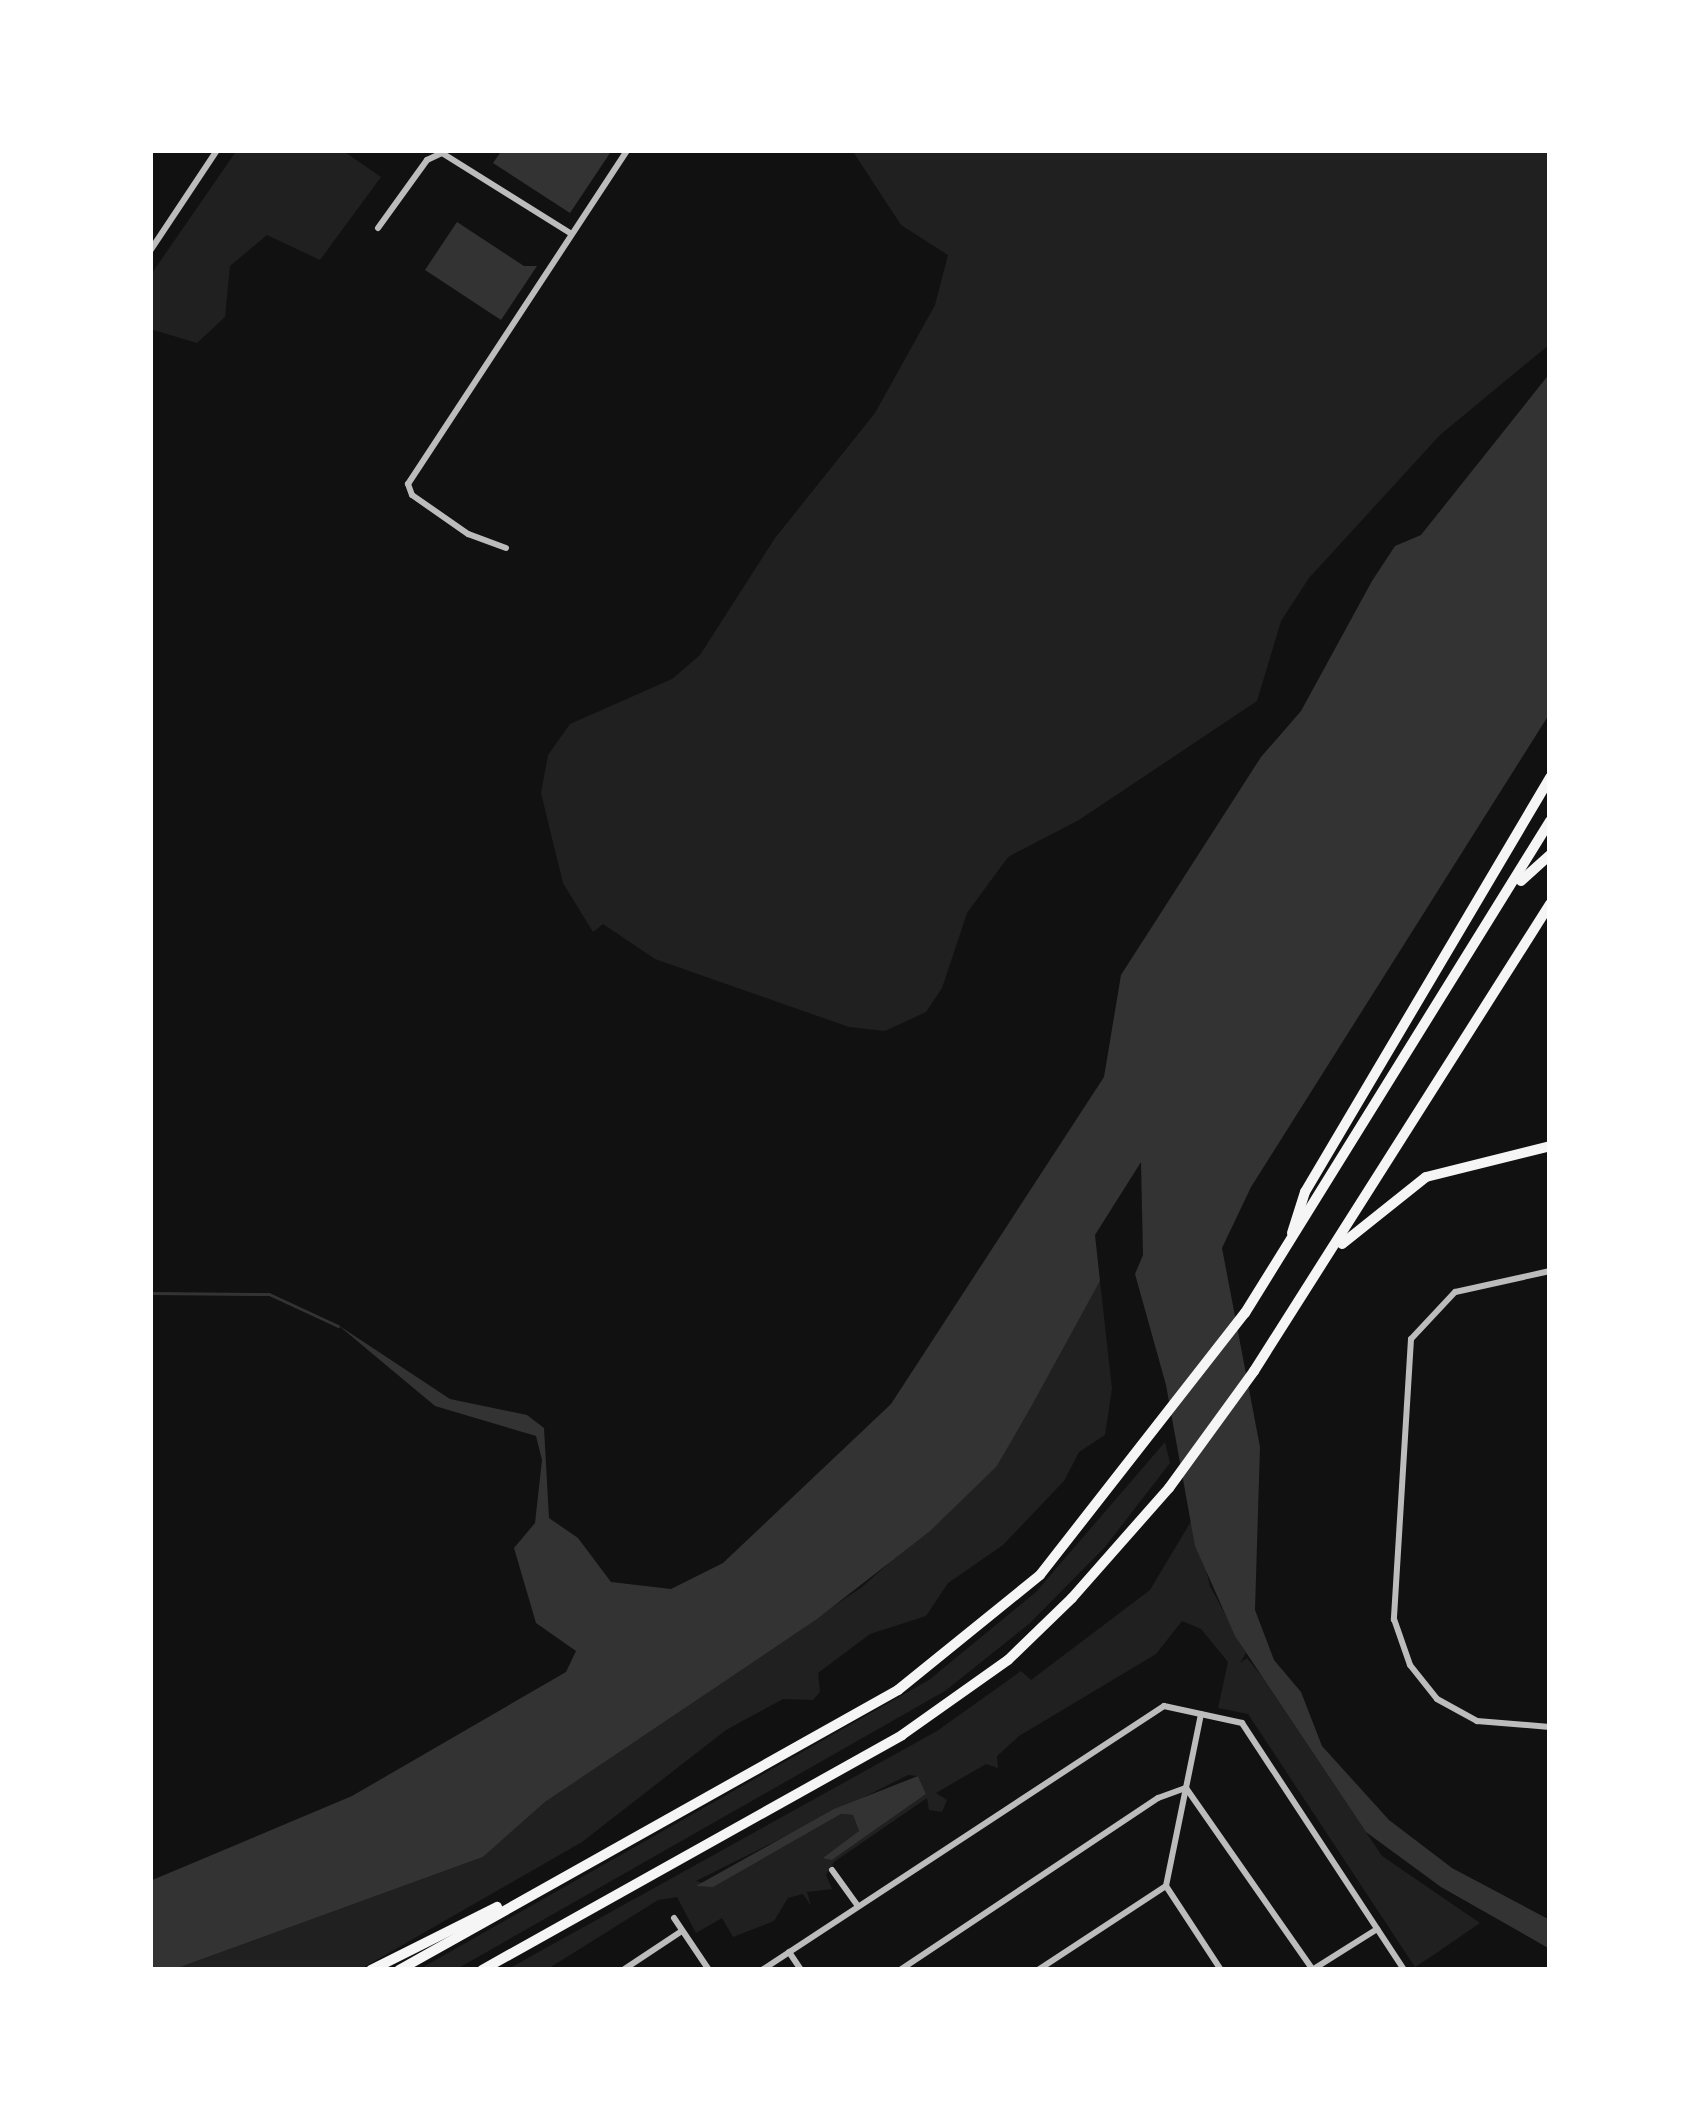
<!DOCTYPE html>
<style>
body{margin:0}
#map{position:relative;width:1700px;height:2120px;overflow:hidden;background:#111;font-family:Karla,sans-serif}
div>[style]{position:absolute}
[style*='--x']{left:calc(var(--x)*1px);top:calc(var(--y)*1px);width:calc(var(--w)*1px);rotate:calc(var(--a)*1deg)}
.green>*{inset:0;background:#202020}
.water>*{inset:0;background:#333}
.stream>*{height:3px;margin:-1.5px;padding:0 1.5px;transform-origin:1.5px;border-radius:1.5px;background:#333}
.minor>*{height:6px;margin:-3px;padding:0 3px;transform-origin:3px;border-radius:3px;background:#bcbcbc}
.motorway>*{height:10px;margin:-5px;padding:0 5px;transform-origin:5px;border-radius:5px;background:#f5f5f5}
span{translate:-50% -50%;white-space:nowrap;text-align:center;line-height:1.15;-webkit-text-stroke:9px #fff;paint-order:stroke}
.frame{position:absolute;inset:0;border:153px solid #fff;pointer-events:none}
</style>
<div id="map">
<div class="green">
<i style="clip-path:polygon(237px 150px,342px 150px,381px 177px,320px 260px,267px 235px,230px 266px,225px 317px,197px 343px,150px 329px,150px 276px)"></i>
<i style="clip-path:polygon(852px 150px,1550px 150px,1550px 344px,1440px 435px,1309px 578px,1281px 621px,1257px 701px,1079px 820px,1008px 857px,967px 913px,942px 988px,926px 1012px,885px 1031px,849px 1027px,655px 959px,603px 924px,593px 932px,563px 883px,541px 793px,548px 755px,570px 724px,672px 679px,700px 655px,775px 538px,875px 413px,935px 305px,948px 255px,901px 225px)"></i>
<i style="clip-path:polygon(1100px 1281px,1112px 1389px,1105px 1435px,1079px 1452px,1064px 1481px,1003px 1545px,948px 1583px,926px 1616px,870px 1634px,818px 1673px,820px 1692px,813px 1700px,783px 1699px,726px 1730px,582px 1842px,359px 1970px,172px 1970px,483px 1857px,545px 1802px,862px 1587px,997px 1466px)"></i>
<i style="clip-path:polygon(1165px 1442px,1170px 1463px,1105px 1547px,1029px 1624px,945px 1691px,455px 1970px,418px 1970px,929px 1680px,1036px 1592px)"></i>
<i style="clip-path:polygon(evenodd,1193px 1518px,1210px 1586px,1246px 1653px,1240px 1663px,1247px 1658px,1264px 1679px,1382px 1856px,1480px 1923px,1432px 1956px,1415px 1967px,1248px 1714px,1218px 1708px,1228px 1662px,1201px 1629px,1182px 1621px,1156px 1654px,1019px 1736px,997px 1756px,998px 1768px,986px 1764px,936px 1793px,947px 1800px,942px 1812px,929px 1810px,927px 1798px,834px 1862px,826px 1875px,832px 1889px,807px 1892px,811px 1906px,803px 1894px,788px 1898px,774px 1921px,733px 1937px,722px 1918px,696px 1933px,677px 1897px,658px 1900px,546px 1970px,506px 1970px,937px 1731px,1021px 1671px,1031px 1680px,1150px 1590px,1193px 1518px,908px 1775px,918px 1776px,926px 1794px,832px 1860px,859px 1831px,853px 1815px,841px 1814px,713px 1886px,696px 1881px,908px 1775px)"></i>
</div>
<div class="water">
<i style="clip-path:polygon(502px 150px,612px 150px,570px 213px,493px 163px)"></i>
<i style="clip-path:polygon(457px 222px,524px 266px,537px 266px,501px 320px,425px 270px)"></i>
<i style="clip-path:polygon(1550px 373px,1550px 713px,1251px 1187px,1222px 1248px,1260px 1447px,1255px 1610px,1274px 1660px,1301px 1692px,1322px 1746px,1389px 1820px,1452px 1868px,1550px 1920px,1550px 1949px,1441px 1887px,1366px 1832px,1235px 1636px,1195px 1546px,1166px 1385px,1135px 1274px,1143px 1255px,1141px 1162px,1095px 1235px,1100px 1281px,1032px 1405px,997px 1466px,930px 1531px,817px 1619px,545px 1802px,483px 1857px,172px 1970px,150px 1970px,150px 1881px,352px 1796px,566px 1672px,576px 1651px,536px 1623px,514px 1548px,535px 1523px,542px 1460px,536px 1436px,435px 1406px,338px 1325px,450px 1399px,527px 1415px,544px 1428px,549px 1518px,578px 1538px,611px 1582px,671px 1589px,723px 1563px,891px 1404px,1104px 1077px,1121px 975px,1261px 757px,1301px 711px,1372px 581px,1395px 546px,1421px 535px)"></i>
<i style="clip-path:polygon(918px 1776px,926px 1794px,832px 1860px,823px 1858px,859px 1831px,853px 1815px,841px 1814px,713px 1887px,696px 1886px,834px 1809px)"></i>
</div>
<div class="stream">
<i style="--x:150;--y:1293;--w:119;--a:0.5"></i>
<i style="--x:269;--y:1294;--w:76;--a:24.9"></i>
</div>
<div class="minor">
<i style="--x:378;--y:228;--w:84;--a:-54.2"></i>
<i style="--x:427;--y:160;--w:17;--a:-25"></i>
<i style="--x:442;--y:153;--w:151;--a:32"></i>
<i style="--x:150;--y:251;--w:121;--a:-56.4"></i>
<i style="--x:506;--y:548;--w:40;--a:-159.8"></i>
<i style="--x:468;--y:534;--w:68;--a:-145.1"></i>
<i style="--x:412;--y:495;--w:12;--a:-110"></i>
<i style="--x:408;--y:484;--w:399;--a:-56.7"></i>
<i style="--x:1550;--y:1271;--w:97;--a:167.5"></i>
<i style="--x:1455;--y:1292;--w:64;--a:133.1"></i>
<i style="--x:1411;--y:1339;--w:281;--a:93.5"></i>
<i style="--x:1394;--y:1619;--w:49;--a:70.8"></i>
<i style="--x:1410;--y:1665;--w:43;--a:51.5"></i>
<i style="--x:1437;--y:1699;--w:46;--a:28.8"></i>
<i style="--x:1477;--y:1721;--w:73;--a:4.7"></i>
<i style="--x:1201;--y:1714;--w:176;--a:101.5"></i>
<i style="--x:1166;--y:1886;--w:100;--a:56.8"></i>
<i style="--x:832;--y:1870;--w:44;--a:54.2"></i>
<i style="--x:674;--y:1918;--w:63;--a:56.1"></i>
<i style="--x:789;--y:1952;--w:22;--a:56"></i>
<i style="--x:623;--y:1970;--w:71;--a:-33.5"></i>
<i style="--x:762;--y:1970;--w:481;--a:-33.3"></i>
<i style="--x:1164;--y:1706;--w:80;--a:12.3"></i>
<i style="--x:1242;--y:1723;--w:295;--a:56.7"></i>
<i style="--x:900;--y:1970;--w:310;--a:-33.7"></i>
<i style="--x:1158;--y:1798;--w:30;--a:-20"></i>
<i style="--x:1186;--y:1788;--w:222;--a:55.1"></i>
<i style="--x:1038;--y:1970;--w:153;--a:-33.3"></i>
<i style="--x:1312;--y:1970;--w:77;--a:-32.2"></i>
</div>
<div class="motorway">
<i style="--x:1521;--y:881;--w:39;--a:-42"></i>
<i style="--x:1292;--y:1233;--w:43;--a:-72.4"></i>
<i style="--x:1305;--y:1192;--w:482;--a:-59.4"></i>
<i style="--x:1342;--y:1244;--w:107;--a:-38.6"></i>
<i style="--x:1426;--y:1177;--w:128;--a:-14"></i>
<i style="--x:371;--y:1970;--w:141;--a:-26.6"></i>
<i style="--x:399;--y:1970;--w:572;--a:-29.3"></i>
<i style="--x:898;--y:1690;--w:183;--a:-39"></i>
<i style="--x:1040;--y:1575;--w:333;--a:-52"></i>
<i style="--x:1245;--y:1313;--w:579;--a:-58.2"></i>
<i style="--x:482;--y:1970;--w:481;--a:-29.2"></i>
<i style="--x:902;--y:1735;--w:130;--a:-35.3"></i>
<i style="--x:1008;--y:1660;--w:89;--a:-44.1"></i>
<i style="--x:1072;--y:1598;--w:147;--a:-48.6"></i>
<i style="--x:1169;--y:1488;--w:145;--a:-54"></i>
<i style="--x:1254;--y:1371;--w:553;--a:-57.63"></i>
</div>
<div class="frame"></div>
</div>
